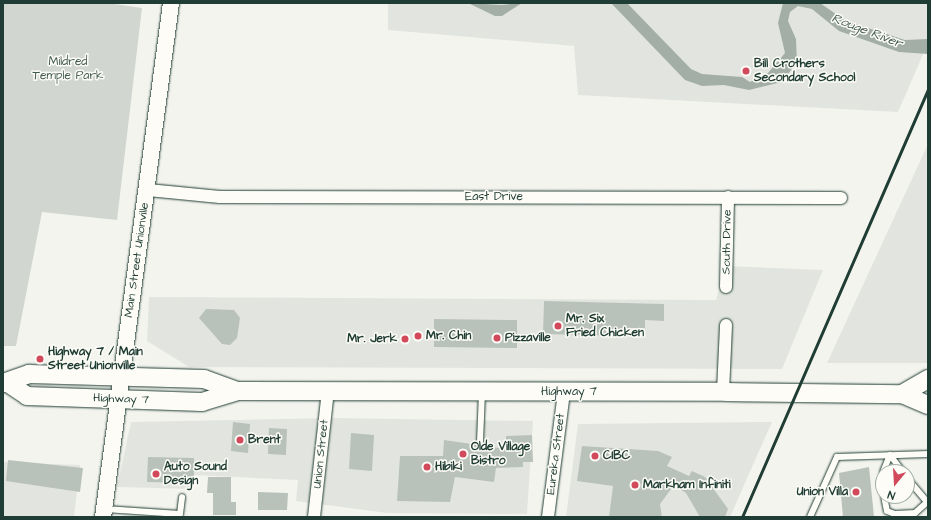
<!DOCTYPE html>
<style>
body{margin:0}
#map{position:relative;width:931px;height:520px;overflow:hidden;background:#f4f4ef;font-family:"Architects Daughter",sans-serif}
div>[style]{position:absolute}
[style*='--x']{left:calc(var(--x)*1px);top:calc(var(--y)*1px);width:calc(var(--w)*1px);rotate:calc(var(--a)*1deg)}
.built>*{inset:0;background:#e2e5df}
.green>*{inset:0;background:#d1d6d1}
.water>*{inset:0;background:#a3aea7}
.building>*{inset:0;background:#b9c1bb}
.roads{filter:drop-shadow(0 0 1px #1f3d34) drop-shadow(0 0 1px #1f3d34)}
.service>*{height:6px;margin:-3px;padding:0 3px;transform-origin:3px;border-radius:3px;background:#fdfcf7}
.minor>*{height:12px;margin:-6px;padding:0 6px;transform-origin:6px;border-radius:6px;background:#fdfcf7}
.secondary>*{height:16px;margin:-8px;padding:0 8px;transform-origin:8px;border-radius:8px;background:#fdfcf7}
.primary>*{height:18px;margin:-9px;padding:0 9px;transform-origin:9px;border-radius:9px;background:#fdfcf7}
.rail>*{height:3px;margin:-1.5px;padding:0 1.5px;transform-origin:1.5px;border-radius:1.5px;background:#1f3d34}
.dots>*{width:11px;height:11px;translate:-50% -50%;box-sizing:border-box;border:2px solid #fdfcf7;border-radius:50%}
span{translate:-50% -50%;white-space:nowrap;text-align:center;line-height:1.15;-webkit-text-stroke:3px #fdfcf7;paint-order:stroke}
.park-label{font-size:12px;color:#435c53}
.poi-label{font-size:12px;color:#1f3d34;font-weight:700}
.left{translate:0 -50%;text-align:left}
.right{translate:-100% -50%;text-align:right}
.street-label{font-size:12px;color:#1f3d34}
.water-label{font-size:13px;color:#475f56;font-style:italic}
.frame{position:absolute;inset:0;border:4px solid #1f3d34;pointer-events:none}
.north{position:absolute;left:875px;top:464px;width:40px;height:40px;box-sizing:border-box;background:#fdfcf7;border:1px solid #a4b0a9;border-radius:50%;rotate:198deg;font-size:11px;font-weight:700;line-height:16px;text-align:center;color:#1f3d34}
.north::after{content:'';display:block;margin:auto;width:14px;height:18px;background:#d1495b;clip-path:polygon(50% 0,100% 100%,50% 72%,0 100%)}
</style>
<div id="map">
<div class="built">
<i style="clip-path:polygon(388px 3px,928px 3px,928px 43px,898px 112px,578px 95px,574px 46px,388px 30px)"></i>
<i style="clip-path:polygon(928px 144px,928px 363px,827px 363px)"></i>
<i style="clip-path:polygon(726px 266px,823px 270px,782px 369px,189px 367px,147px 341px,149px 297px,716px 300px)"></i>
<i style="clip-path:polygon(334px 418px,533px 421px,527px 514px,387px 513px,296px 501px,298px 480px,193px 475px,191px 489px,117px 487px,131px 422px)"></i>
<i style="clip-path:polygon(772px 422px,730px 517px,566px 517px,578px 424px)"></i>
<i style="clip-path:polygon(3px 462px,80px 465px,74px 517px,3px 517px)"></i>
</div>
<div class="green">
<i style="clip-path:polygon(3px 3px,108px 3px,142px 8px,117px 220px,42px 212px,16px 346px,3px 346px)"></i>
</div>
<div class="water">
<i style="clip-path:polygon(468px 3px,501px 5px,522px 3px,502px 16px,495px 16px)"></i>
<i style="clip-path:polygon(611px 3px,627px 3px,691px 69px,702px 74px,742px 77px,750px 82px,768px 73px,785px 53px,778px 23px,783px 3px,820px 3px,846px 21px,905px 40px,928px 39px,928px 54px,899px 52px,839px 31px,812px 9px,798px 6px,790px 12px,788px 21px,796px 39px,797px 62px,782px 82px,749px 90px,724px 85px,702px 86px,685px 80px)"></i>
</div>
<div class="building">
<i style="clip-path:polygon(544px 301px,664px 304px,664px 321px,645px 320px,645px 328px,625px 328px,625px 336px,543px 334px)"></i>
<i style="clip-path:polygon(206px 309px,234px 310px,240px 318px,237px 338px,230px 345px,222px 344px,199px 318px)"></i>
<i style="clip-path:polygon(434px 319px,517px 320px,517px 348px,434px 347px)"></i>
<i style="clip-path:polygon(233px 422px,250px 424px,248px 453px,231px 451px)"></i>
<i style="clip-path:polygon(269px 428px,287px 429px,286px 455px,268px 454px)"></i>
<i style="clip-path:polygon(351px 433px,374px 435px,372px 471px,349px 469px)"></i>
<i style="clip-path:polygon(532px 435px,533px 462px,523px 462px,523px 467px,496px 468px,494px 482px,455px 477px,450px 502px,397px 501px,400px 456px,443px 456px,444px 440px,506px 449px,506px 436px)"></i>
<i style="clip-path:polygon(582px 446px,658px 451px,672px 457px,667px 466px,689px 476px,692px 471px,705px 477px,728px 509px,725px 517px,700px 517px,686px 493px,674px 485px,660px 504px,662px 517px,609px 517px,613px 486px,577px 481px)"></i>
<i style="clip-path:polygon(148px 457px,194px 458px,194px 483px,147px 482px)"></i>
<i style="clip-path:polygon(8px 460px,83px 468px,80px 492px,6px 481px)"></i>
<i style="clip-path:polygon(869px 467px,874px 517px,843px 517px,839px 473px)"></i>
<i style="clip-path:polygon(208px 477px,231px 477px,231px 502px,236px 502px,236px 515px,213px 515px,213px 493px,207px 493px)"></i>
<i style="clip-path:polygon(258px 492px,288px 493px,287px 510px,258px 510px)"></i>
</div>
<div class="roads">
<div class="service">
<i style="--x:480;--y:442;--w:50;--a:-87.7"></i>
<i style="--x:890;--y:455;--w:21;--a:53"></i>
<i style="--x:883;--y:472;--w:18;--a:-68"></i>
<i style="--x:883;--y:473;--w:16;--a:90"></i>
<i style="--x:907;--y:478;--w:33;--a:50"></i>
<i style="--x:884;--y:496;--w:15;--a:79"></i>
<i style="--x:887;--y:511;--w:9;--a:21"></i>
<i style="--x:895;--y:514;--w:20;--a:-3"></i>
<i style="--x:915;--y:513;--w:15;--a:-42"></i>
<i style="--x:105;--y:509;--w:75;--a:3.8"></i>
<i style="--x:180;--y:514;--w:17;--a:-83"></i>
<i style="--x:810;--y:517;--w:66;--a:-65.8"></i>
<i style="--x:837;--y:457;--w:91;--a:-1.9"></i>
</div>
<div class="minor">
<i style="--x:148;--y:190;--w:72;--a:5.6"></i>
<i style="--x:220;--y:197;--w:621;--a:0.09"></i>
<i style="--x:726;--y:287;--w:90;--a:-88.7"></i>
<i style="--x:723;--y:392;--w:67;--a:-87.4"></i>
<i style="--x:314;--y:517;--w:127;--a:-83.7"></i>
<i style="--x:548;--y:517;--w:126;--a:-82.7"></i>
</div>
<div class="secondary">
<i style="--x:103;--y:517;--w:518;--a:-82.46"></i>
</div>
<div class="primary">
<i style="--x:3;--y:383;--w:28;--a:-19"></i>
<i style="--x:29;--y:374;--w:175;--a:1.6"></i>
<i style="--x:204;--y:379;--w:35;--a:20"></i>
<i style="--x:8;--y:383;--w:23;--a:34"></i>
<i style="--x:27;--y:396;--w:175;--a:2"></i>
<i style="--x:202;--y:402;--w:37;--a:-17"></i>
<i style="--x:237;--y:391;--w:489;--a:0.1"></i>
<i style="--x:726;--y:392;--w:176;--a:0.7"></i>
<i style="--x:902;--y:394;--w:28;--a:23"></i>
<i style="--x:902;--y:394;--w:30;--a:-30"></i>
</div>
</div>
<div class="rail">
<i style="--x:742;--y:517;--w:466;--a:-66.5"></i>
</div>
<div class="dots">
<i style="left:746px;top:71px;background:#d1495b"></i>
<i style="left:558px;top:326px;background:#d1495b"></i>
<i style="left:418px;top:336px;background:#d1495b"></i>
<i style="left:497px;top:338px;background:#d1495b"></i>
<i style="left:405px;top:339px;background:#d1495b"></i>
<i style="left:40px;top:359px;background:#d1495b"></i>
<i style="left:240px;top:440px;background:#d1495b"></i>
<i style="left:463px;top:454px;background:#d1495b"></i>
<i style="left:595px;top:456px;background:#d1495b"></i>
<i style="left:427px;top:467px;background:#d1495b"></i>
<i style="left:156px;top:474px;background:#d1495b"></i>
<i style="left:635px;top:485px;background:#d1495b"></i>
<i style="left:856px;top:492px;background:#d1495b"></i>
</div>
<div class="park-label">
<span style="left:68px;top:69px">Mildred<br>Temple Park</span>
</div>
<div class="poi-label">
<span class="left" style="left:754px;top:71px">Bill Crothers<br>Secondary School</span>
<span class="left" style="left:566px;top:326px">Mr. Six<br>Fried Chicken</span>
<span class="left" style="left:426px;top:336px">Mr. Chin</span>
<span class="left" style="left:505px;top:338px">Pizzaville</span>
<span class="right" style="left:397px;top:339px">Mr. Jerk</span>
<span class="left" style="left:48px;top:359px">Highway 7 / Main<br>Street Unionville</span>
<span class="left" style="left:248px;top:440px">Brent</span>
<span class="left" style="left:471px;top:454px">Olde Village<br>Bistro</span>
<span class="left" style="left:603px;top:456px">CIBC</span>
<span class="left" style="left:164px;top:474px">Auto Sound<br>Design</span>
<span class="left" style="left:435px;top:467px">Hibiki</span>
<span class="left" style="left:643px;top:485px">Markham Infiniti</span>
<span class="right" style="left:848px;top:492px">Union Villa</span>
</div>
<div class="street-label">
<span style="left:494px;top:197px">East Drive</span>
<span style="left:727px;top:242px;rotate:-89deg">South Drive</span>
<span style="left:137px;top:260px;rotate:-82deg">Main Street Unionville</span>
<span style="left:569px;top:392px">Highway 7</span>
<span style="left:121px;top:399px;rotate:2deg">Highway 7</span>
<span style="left:321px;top:454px;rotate:-84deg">Union Street</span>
<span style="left:556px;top:454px;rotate:-83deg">Eureka Street</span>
</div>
<div class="water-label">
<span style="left:867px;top:31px;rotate:21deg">Rouge River</span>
</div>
<div class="frame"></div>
<div class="north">N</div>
</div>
